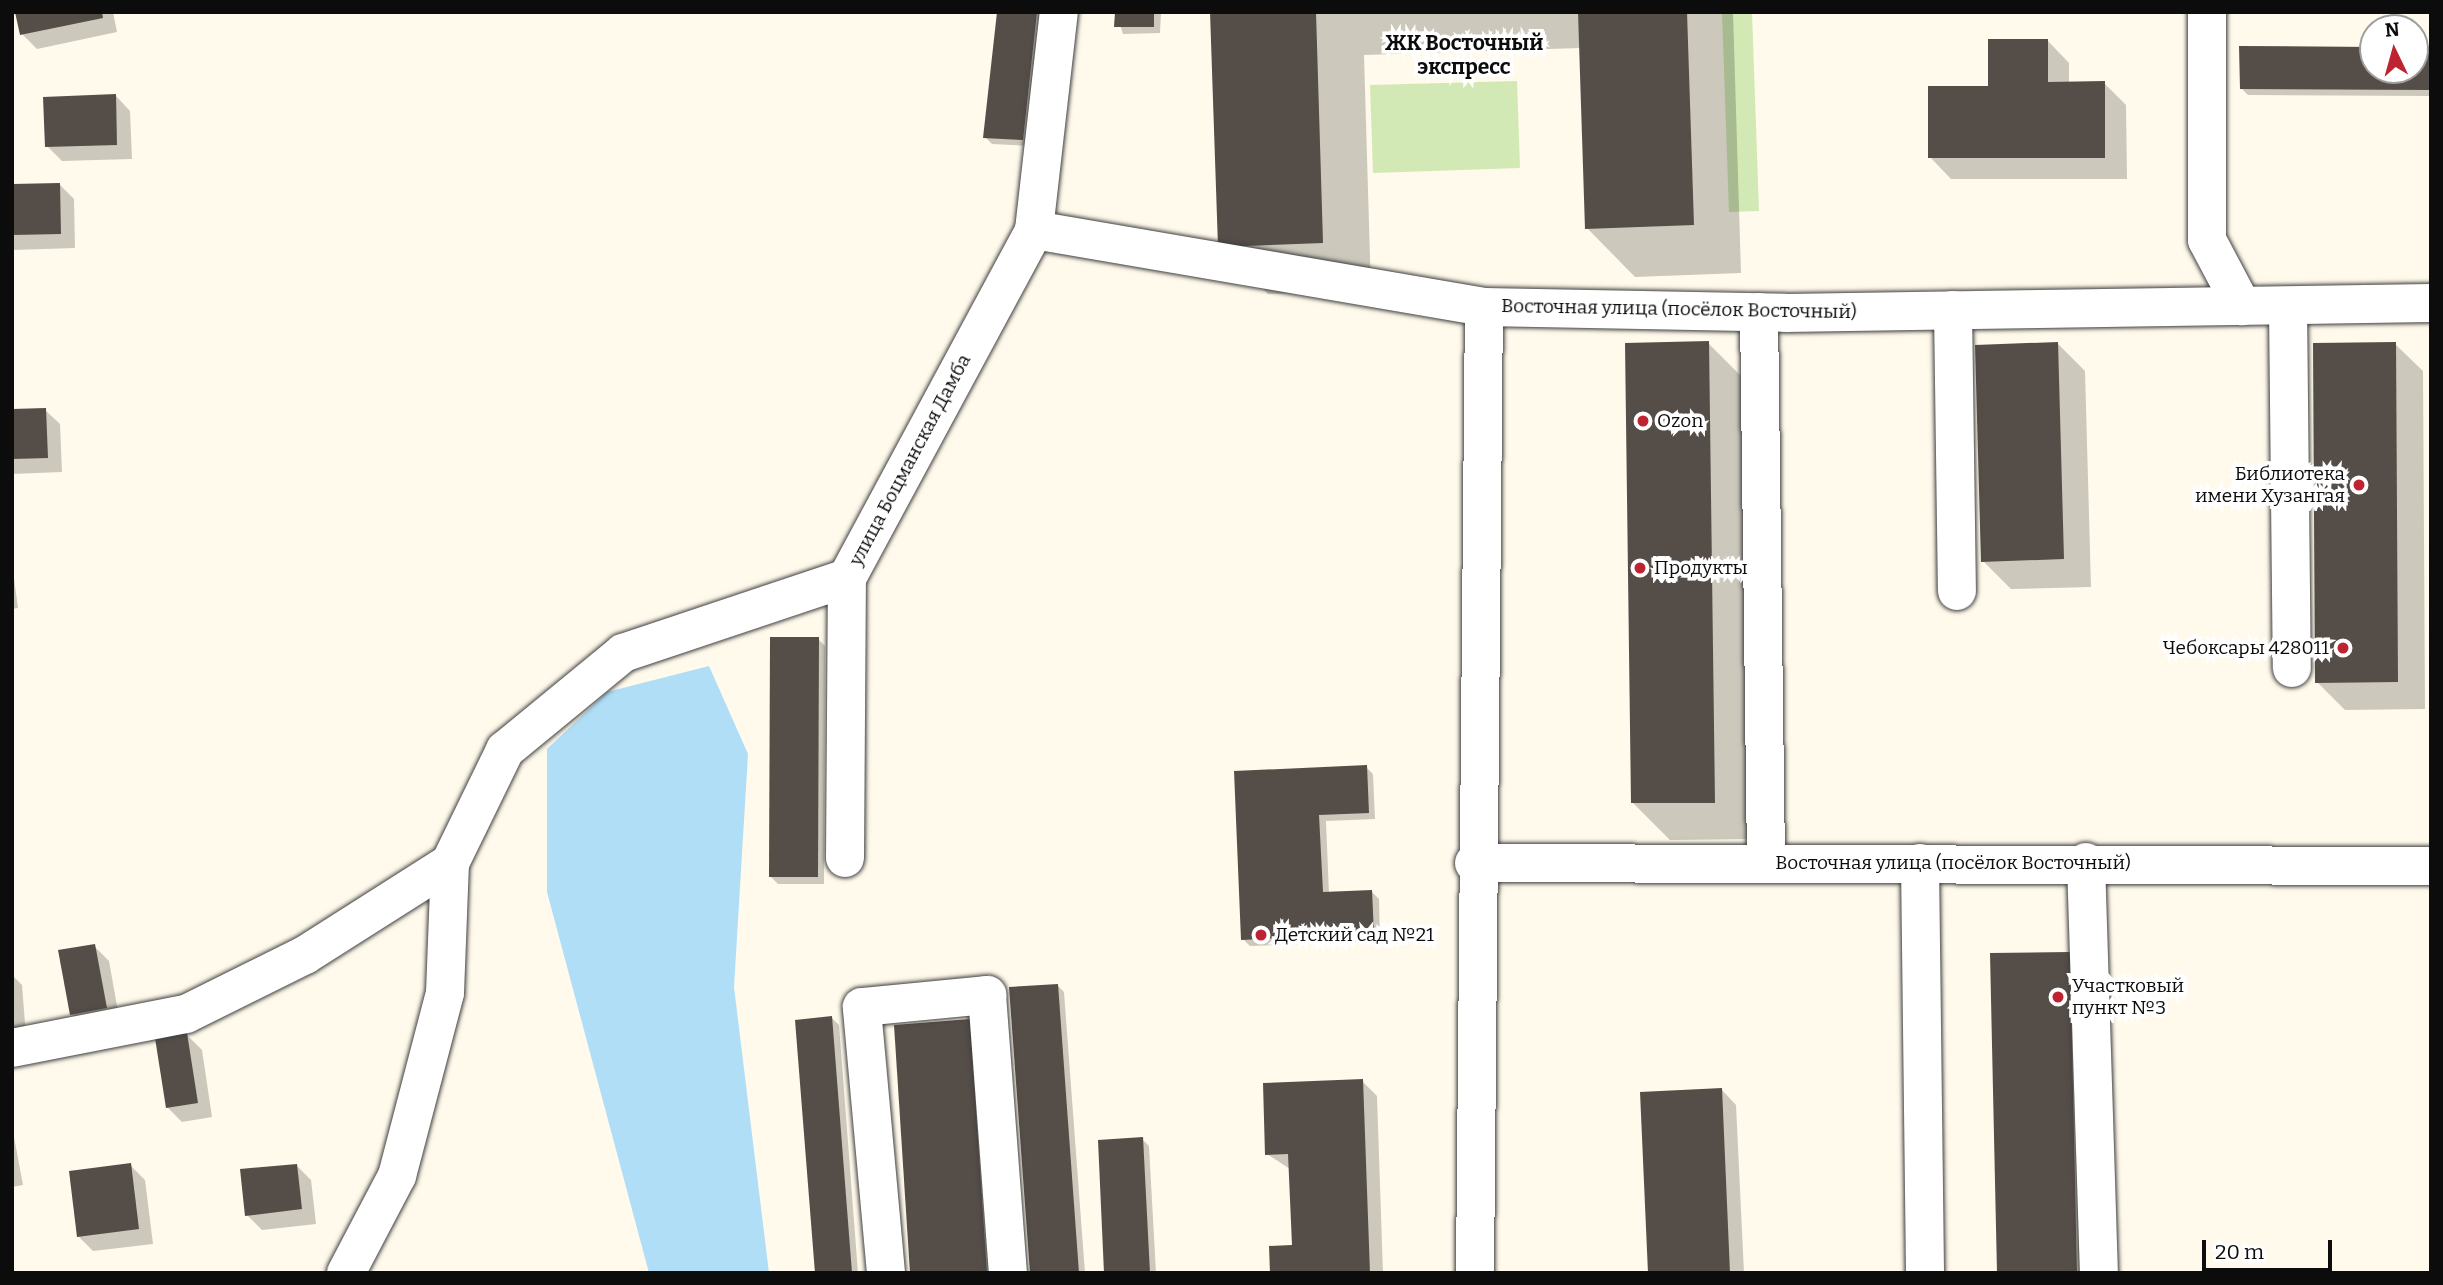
<!DOCTYPE html>
<meta charset="utf-8">
<style>
body{margin:0}
#map{position:relative;width:2443px;height:1285px;overflow:hidden;background:#fffaeb;font-family:Bitter,serif}
div>[style]{position:absolute}
[style*='--x']{left:calc(var(--x)*1px);top:calc(var(--y)*1px);width:calc(var(--w)*1px);rotate:calc(var(--a)*1deg)}
.green>*{inset:0;background:#d2e9b5}
.water>*{inset:0;background:#b0def7}
.shadow>*{inset:0;background:#0003}
.building>*{inset:0;background:#554d48}
.roads{filter:drop-shadow(0 0 2px #3f3f3f) drop-shadow(0 0 2px #3f3f3f)}
.minor>*{height:38px;margin:-19px;padding:0 19px;transform-origin:19px;border-radius:19px;background:#fff}
.dots>*{width:19px;height:19px;translate:-50% -50%;box-sizing:border-box;border:4px solid #fff;border-radius:50%}
span{translate:-50% -50%;white-space:nowrap;text-align:center;line-height:1.15;-webkit-text-stroke:7px #fff;paint-order:stroke}
.street-label{font-size:19px;color:#0c0c0c}
.poi-label{font-size:19px;color:#0c0c0c}
.left{translate:0 -50%;text-align:left}
.right{translate:-100% -50%;text-align:right}
.neighbourhood-label{font-size:21px;color:#0c0c0c;font-weight:700}
.frame{position:absolute;inset:0;border:14px solid #0c0c0c;pointer-events:none}
.north{position:absolute;left:2359px;top:14px;width:70px;height:70px;box-sizing:border-box;background:#fff;border:2px solid #9e9e9e;border-radius:50%;rotate:355deg;font-size:19px;font-weight:700;line-height:28px;text-align:center;color:#0c0c0c}
.north::after{content:'';display:block;margin:auto;width:24px;height:32px;background:#bd2330;clip-path:polygon(50% 0,100% 100%,50% 72%,0 100%)}
.scale{position:absolute;left:2202px;top:1240px;width:130px;height:32px;box-sizing:border-box;border:4px solid #0c0c0c;border-top:0;padding-left:9px;font-size:21px;line-height:24px;white-space:nowrap;color:#0c0c0c;-webkit-text-stroke:5px #fff;paint-order:stroke}
</style>
<div id="map">
<div class="green">
<i style="clip-path:polygon(1722px 12px,1752px 12px,1759px 211px,1729px 212px)"></i>
<i style="clip-path:polygon(1517px 81px,1520px 168px,1373px 173px,1370px 85px)"></i>
</div>
<div class="water">
<i style="clip-path:polygon(709px 666px,748px 754px,734px 987px,769px 1273px,649px 1273px,547px 892px,547px 749px,607px 692px)"></i>
</div>
<div class="shadow">
<i style="clip-path:polygon(17px 12px,113px 12px,117px 32px,37px 49px,22px 34px)"></i>
<i style="clip-path:polygon(999px 12px,1044px 12px,1030px 146px,992px 144px,985px 137px)"></i>
<i style="clip-path:polygon(1116px 12px,1161px 12px,1160px 33px,1123px 34px)"></i>
<i style="clip-path:polygon(1212px 12px,1733px 12px,1741px 273px,1635px 277px,1587px 228px,1581px 48px,1364px 55px,1371px 291px,1268px 294px,1220px 246px)"></i>
<i style="clip-path:polygon(2048px 41px,2069px 63px,2069px 83px,2104px 83px,2126px 105px,2127px 179px,1951px 179px,1930px 157px,1990px 88px)"></i>
<i style="clip-path:polygon(2373px 49px,2373px 70px,2415px 70px,2415px 49px,2431px 49px,2431px 96px,2248px 95px,2241px 88px)"></i>
<i style="clip-path:polygon(116px 96px,130px 111px,132px 159px,62px 161px,47px 146px)"></i>
<i style="clip-path:polygon(59px 184px,74px 199px,75px 248px,12px 250px,12px 186px)"></i>
<i style="clip-path:polygon(1708px 343px,1745px 380px,1751px 839px,1670px 840px,1633px 803px)"></i>
<i style="clip-path:polygon(2057px 343px,2085px 371px,2091px 587px,2011px 589px,1983px 561px)"></i>
<i style="clip-path:polygon(2395px 344px,2423px 371px,2425px 709px,2345px 710px,2317px 682px)"></i>
<i style="clip-path:polygon(45px 410px,60px 424px,62px 472px,12px 474px,12px 411px)"></i>
<i style="clip-path:polygon(12px 563px,18px 608px,12px 609px)"></i>
<i style="clip-path:polygon(818px 639px,825px 646px,824px 884px,778px 884px,771px 877px)"></i>
<i style="clip-path:polygon(1366px 767px,1373px 774px,1375px 819px,1326px 821px,1329px 894px,1372px 892px,1379px 899px,1380px 941px,1250px 946px,1243px 939px,1236px 772px)"></i>
<i style="clip-path:polygon(94px 946px,109px 961px,120px 1023px,86px 1029px,71px 1014px)"></i>
<i style="clip-path:polygon(2070px 954px,2104px 1273px,1998px 1273px)"></i>
<i style="clip-path:polygon(12px 975px,22px 985px,27px 1049px,12px 1050px)"></i>
<i style="clip-path:polygon(1057px 985px,1064px 992px,1085px 1273px,1032px 1273px)"></i>
<i style="clip-path:polygon(832px 1018px,839px 1025px,858px 1273px,817px 1273px)"></i>
<i style="clip-path:polygon(970px 1021px,993px 1273px,911px 1273px)"></i>
<i style="clip-path:polygon(187px 1035px,202px 1050px,212px 1117px,182px 1122px,167px 1107px)"></i>
<i style="clip-path:polygon(1362px 1081px,1377px 1096px,1383px 1273px,1272px 1273px,1293px 1247px,1290px 1169px,1267px 1154px)"></i>
<i style="clip-path:polygon(1722px 1090px,1736px 1105px,1744px 1273px,1649px 1273px)"></i>
<i style="clip-path:polygon(12px 1126px,23px 1185px,12px 1187px)"></i>
<i style="clip-path:polygon(1142px 1139px,1149px 1146px,1156px 1273px,1106px 1273px)"></i>
<i style="clip-path:polygon(130px 1165px,145px 1180px,153px 1244px,93px 1251px,78px 1236px)"></i>
<i style="clip-path:polygon(296px 1165px,311px 1180px,316px 1224px,262px 1230px,247px 1215px)"></i>
</div>
<div class="building">
<i style="clip-path:polygon(15px 12px,102px 12px,103px 18px,20px 35px)"></i>
<i style="clip-path:polygon(997px 12px,1037px 12px,1023px 140px,983px 138px)"></i>
<i style="clip-path:polygon(1115px 12px,1154px 12px,1154px 27px,1114px 27px)"></i>
<i style="clip-path:polygon(1210px 12px,1316px 12px,1323px 243px,1218px 247px)"></i>
<i style="clip-path:polygon(1578px 12px,1687px 12px,1694px 225px,1585px 229px)"></i>
<i style="clip-path:polygon(1988px 39px,2048px 39px,2048px 82px,2105px 81px,2105px 158px,1928px 158px,1928px 86px,1988px 86px)"></i>
<i style="clip-path:polygon(2239px 46px,2373px 47px,2373px 70px,2415px 70px,2415px 47px,2431px 47px,2431px 90px,2240px 89px)"></i>
<i style="clip-path:polygon(116px 94px,117px 145px,45px 147px,43px 97px)"></i>
<i style="clip-path:polygon(60px 183px,61px 234px,12px 235px,12px 184px)"></i>
<i style="clip-path:polygon(1709px 341px,1715px 803px,1631px 803px,1625px 343px)"></i>
<i style="clip-path:polygon(2058px 342px,2064px 559px,1981px 562px,1975px 345px)"></i>
<i style="clip-path:polygon(2396px 342px,2398px 682px,2315px 683px,2313px 343px)"></i>
<i style="clip-path:polygon(46px 408px,48px 458px,12px 459px,12px 409px)"></i>
<i style="clip-path:polygon(770px 637px,819px 637px,818px 877px,769px 877px)"></i>
<i style="clip-path:polygon(1367px 765px,1369px 813px,1319px 815px,1323px 892px,1372px 890px,1374px 934px,1241px 940px,1234px 771px)"></i>
<i style="clip-path:polygon(95px 944px,107px 1008px,70px 1015px,58px 950px)"></i>
<i style="clip-path:polygon(2070px 952px,2077px 1273px,1997px 1273px,1990px 953px)"></i>
<i style="clip-path:polygon(1058px 984px,1079px 1273px,1030px 1273px,1009px 987px)"></i>
<i style="clip-path:polygon(832px 1016px,852px 1273px,815px 1273px,795px 1020px)"></i>
<i style="clip-path:polygon(970px 1019px,987px 1273px,910px 1273px,894px 1025px)"></i>
<i style="clip-path:polygon(187px 1033px,198px 1103px,166px 1108px,155px 1038px)"></i>
<i style="clip-path:polygon(1363px 1079px,1370px 1273px,1270px 1273px,1269px 1246px,1292px 1245px,1288px 1154px,1265px 1155px,1263px 1083px)"></i>
<i style="clip-path:polygon(1722px 1088px,1730px 1273px,1648px 1273px,1640px 1092px)"></i>
<i style="clip-path:polygon(1143px 1137px,1150px 1273px,1104px 1273px,1098px 1140px)"></i>
<i style="clip-path:polygon(131px 1163px,139px 1229px,77px 1237px,69px 1171px)"></i>
<i style="clip-path:polygon(297px 1164px,302px 1209px,245px 1216px,240px 1169px)"></i>
</div>
<div class="roads">
<div class="minor">
<i style="--x:2207;--y:12;--w:228;--a:90"></i>
<i style="--x:2207;--y:240;--w:75;--a:62.1"></i>
<i style="--x:1034;--y:230;--w:457;--a:9.7"></i>
<i style="--x:1484;--y:307;--w:302;--a:1.1"></i>
<i style="--x:1786;--y:313;--w:645;--a:-0.89"></i>
<i style="--x:2288;--y:306;--w:362;--a:89.4"></i>
<i style="--x:1953;--y:310;--w:281;--a:89.2"></i>
<i style="--x:1759;--y:312;--w:551;--a:89.27"></i>
<i style="--x:845;--y:858;--w:280;--a:-89.6"></i>
<i style="--x:2086;--y:862;--w:411;--a:88.2"></i>
<i style="--x:1474;--y:863;--w:957;--a:0.18"></i>
<i style="--x:1920;--y:863;--w:410;--a:89.3"></i>
<i style="--x:12;--y:1048;--w:177;--a:-11.1"></i>
<i style="--x:186;--y:1014;--w:133;--a:-26.4"></i>
<i style="--x:305;--y:955;--w:172;--a:-32.4"></i>
<i style="--x:346;--y:1273;--w:110;--a:-62.3"></i>
<i style="--x:397;--y:1176;--w:189;--a:-75.3"></i>
<i style="--x:445;--y:993;--w:130;--a:-87.8"></i>
<i style="--x:450;--y:863;--w:126;--a:-64"></i>
<i style="--x:505;--y:750;--w:153;--a:-39.4"></i>
<i style="--x:623;--y:653;--w:236;--a:-18.5"></i>
<i style="--x:847;--y:578;--w:395;--a:-61.7"></i>
<i style="--x:1034;--y:230;--w:219;--a:-83.5"></i>
<i style="--x:886;--y:1273;--w:267;--a:-95.2"></i>
<i style="--x:862;--y:1007;--w:126;--a:-5.5"></i>
<i style="--x:987;--y:995;--w:279;--a:85.7"></i>
<i style="--x:1475;--y:1273;--w:966;--a:-89.47"></i>
</div>
</div>
<div class="dots">
<i style="left:1643px;top:421px;background:#bd2330"></i>
<i style="left:2359px;top:485px;background:#bd2330"></i>
<i style="left:1640px;top:568px;background:#bd2330"></i>
<i style="left:2343px;top:648px;background:#bd2330"></i>
<i style="left:1261px;top:935px;background:#bd2330"></i>
<i style="left:2058px;top:997px;background:#bd2330"></i>
</div>
<div class="street-label">
<span style="left:1679px;top:309px;rotate:1deg">Восточная улица (посёлок Восточный)</span>
<span style="left:910px;top:460px;rotate:-62deg">улица Боцманская Дамба</span>
<span style="left:1953px;top:863px">Восточная улица (посёлок Восточный)</span>
</div>
<div class="poi-label">
<span class="left" style="left:1657px;top:421px">Ozon</span>
<span class="right" style="left:2345px;top:485px">Библиотека<br>имени Хузангая</span>
<span class="left" style="left:1654px;top:568px">Продукты</span>
<span class="right" style="left:2329px;top:648px">Чебоксары 428011</span>
<span class="left" style="left:1275px;top:935px">Детский сад №21</span>
<span class="left" style="left:2072px;top:997px">Участковый<br>пункт №3</span>
</div>
<div class="neighbourhood-label">
<span style="left:1464px;top:55px">ЖК Восточный<br>экспресс</span>
</div>
<div class="frame"></div>
<div class="north">N</div>
<div class="scale">20 m</div>
</div>
